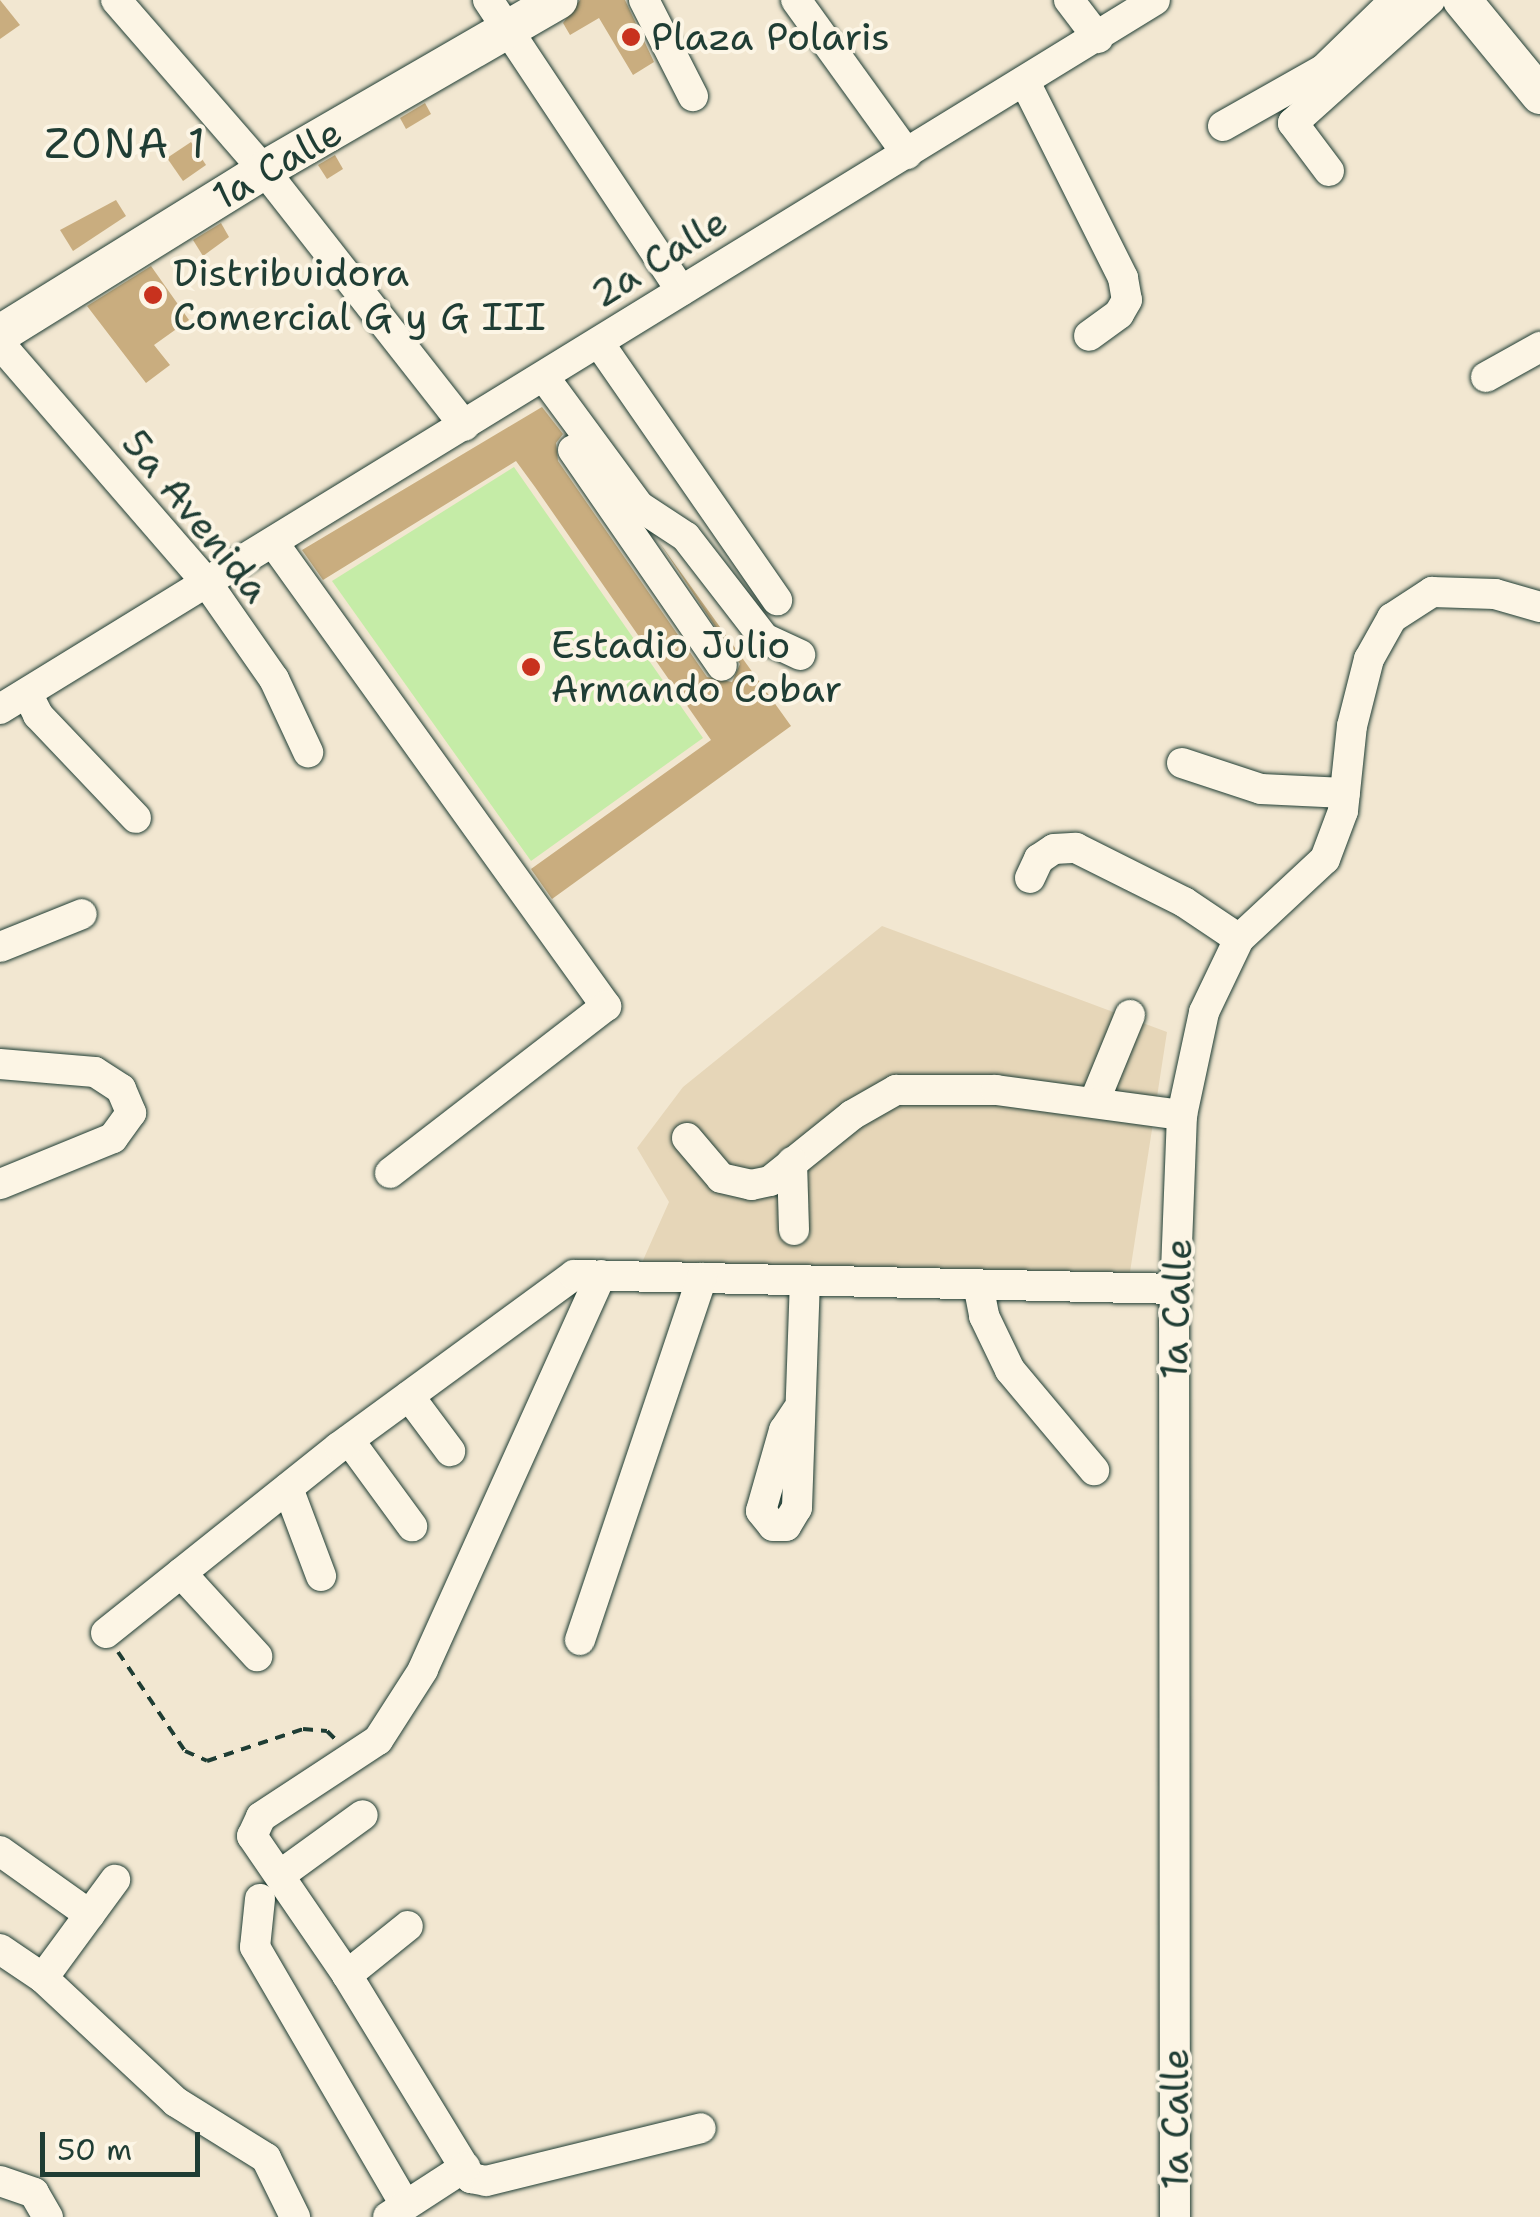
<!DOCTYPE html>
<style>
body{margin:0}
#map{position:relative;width:1540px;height:2217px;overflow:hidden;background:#f2e7d1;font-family:"Shantell Sans",sans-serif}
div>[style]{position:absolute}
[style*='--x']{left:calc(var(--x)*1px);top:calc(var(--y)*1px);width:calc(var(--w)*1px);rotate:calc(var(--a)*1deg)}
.built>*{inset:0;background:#e6d6b8}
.green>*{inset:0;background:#c5eca7}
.building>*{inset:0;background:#c9ad7f}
.path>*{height:4px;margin-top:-2px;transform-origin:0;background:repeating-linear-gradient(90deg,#1f3d34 0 10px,transparent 0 18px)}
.roads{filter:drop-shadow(0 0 2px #1f3d34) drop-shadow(0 0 2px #1f3d34)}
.minor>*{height:30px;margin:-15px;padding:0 15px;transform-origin:15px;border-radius:15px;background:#fcf5e5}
.major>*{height:38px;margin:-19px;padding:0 19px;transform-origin:19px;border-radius:19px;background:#fcf5e5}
.dots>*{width:28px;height:28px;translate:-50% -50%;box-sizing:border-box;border:5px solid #fcf5e5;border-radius:50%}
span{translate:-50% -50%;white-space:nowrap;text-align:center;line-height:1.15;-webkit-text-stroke:8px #fcf5e5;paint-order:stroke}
.poi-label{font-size:38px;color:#1f3d34}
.left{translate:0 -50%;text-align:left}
.street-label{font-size:38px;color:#1f3d34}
.quarter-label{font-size:42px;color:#1f3d34;letter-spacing:2.5px}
.scale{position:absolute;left:40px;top:2132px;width:160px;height:45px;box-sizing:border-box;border:5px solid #1f3d34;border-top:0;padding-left:12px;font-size:30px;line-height:35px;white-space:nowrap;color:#1f3d34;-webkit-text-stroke:8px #fcf5e5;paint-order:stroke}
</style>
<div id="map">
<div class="built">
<i style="clip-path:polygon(882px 926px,1167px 1032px,1128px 1285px,632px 1285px,669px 1202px,637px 1148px,683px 1087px)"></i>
</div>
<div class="green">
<i style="clip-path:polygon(514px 467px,703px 738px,531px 861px,332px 581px)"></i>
</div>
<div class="building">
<i style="clip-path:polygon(0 0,20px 25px,0 39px)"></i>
<i style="clip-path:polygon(580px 0,625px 0,654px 62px,633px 75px,599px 18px,570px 35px,563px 23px)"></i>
<i style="clip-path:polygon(425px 103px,431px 114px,406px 129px,400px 118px)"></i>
<i style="clip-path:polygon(191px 142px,206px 165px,183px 181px,167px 158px)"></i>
<i style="clip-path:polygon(335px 155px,343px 169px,327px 179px,318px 165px)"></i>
<i style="clip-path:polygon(116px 200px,126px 216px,73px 251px,60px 230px)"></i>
<i style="clip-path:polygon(221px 223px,229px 237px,203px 256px,193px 240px)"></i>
<i style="clip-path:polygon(151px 266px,189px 320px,154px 345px,170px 365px,146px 383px,87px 306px)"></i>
<i style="clip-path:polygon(542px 407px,563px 434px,556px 443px,558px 461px,707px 677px,732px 682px,740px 664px,659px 542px,791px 726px,552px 899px,531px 869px,711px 740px,535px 487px,516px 461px,323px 580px,302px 550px)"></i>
</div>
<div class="path">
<i style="--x:118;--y:1652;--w:120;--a:55.9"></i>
<i style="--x:185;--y:1751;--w:24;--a:24"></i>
<i style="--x:207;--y:1761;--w:101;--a:-18.4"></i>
<i style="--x:303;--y:1729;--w:24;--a:5"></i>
<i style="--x:327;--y:1731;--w:11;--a:45"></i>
</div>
<div class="roads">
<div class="minor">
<i style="--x:116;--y:0;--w:225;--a:49"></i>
<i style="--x:264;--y:170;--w:325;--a:51.9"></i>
<i style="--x:488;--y:0;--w:349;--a:56.4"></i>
<i style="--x:644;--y:0;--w:108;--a:63"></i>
<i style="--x:796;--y:0;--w:190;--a:54.2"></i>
<i style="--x:1069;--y:0;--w:48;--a:52.7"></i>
<i style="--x:1025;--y:82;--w:219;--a:63.4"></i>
<i style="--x:1123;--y:278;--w:22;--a:80"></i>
<i style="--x:1127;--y:300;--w:16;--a:120"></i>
<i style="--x:1119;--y:314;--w:37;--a:144"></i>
<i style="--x:1223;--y:126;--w:116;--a:-29.4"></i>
<i style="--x:1324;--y:69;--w:99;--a:-44.2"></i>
<i style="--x:1329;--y:171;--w:60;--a:-126.9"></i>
<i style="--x:1293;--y:123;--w:184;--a:-41.9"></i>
<i style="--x:599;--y:343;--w:313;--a:55.3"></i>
<i style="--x:0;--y:344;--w:316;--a:49.1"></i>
<i style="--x:207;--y:583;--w:117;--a:55.1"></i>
<i style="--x:274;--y:679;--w:81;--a:65"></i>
<i style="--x:544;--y:377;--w:160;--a:53.6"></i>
<i style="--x:639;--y:506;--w:56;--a:33.4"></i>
<i style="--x:686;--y:537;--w:128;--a:52.3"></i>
<i style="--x:764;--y:638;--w:40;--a:25"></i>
<i style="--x:1486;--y:377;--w:62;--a:-29.1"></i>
<i style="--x:573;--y:450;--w:262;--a:55.4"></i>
<i style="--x:275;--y:545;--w:568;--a:54.32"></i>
<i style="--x:606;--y:1006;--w:273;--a:142.3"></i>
<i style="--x:27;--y:693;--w:25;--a:63"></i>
<i style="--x:38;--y:715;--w:142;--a:46.4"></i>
<i style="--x:0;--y:709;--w:1355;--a:-31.54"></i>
<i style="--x:1182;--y:763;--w:83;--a:18.2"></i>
<i style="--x:1261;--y:789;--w:84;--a:2.7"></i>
<i style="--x:1030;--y:878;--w:21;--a:-65"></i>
<i style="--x:1039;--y:859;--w:18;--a:-34"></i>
<i style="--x:1054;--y:849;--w:22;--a:-3"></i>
<i style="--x:1076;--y:848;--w:121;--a:26.6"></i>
<i style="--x:1184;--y:902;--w:66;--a:33.9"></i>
<i style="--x:0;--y:947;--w:88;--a:-21.9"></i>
<i style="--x:0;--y:1064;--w:95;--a:4.8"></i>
<i style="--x:95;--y:1072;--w:31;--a:33"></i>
<i style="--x:121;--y:1089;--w:26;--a:67"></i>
<i style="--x:131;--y:1113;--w:31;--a:126"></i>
<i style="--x:113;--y:1138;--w:122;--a:157.8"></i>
<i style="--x:1095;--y:1100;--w:92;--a:-67.6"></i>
<i style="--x:687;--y:1138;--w:52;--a:49.6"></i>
<i style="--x:721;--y:1178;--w:31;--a:13"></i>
<i style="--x:751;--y:1185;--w:19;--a:-12"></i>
<i style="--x:770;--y:1181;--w:105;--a:-38.8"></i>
<i style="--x:852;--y:1115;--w:51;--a:-29.6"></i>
<i style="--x:896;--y:1090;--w:100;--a:0"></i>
<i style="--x:996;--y:1090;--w:188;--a:7.7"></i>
<i style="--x:792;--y:1162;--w:68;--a:88.3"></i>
<i style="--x:601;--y:1275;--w:433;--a:114.3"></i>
<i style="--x:423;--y:1670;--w:83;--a:122.7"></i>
<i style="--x:378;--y:1740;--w:140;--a:146.7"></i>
<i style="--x:261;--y:1817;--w:21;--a:115"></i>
<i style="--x:252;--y:1836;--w:168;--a:55.6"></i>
<i style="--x:347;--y:1975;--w:238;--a:58.6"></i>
<i style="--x:471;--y:2178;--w:15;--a:11"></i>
<i style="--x:486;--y:2181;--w:221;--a:-13.8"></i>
<i style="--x:978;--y:1284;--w:33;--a:79"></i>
<i style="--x:984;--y:1316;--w:60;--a:64.3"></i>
<i style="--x:1010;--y:1370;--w:131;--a:50"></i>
<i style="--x:409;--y:1396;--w:69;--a:53.3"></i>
<i style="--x:797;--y:1411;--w:23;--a:124"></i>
<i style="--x:784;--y:1430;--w:84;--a:105.9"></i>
<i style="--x:761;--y:1511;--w:19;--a:51"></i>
<i style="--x:773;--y:1526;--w:13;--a:0"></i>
<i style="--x:786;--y:1526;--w:21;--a:-59"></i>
<i style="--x:797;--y:1508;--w:228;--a:-88"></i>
<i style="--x:349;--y:1440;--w:107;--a:53.8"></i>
<i style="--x:288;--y:1488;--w:94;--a:69.4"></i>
<i style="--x:181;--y:1573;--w:113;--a:47.5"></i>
<i style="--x:106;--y:1633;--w:298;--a:-38.6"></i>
<i style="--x:339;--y:1447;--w:291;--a:-36.2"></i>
<i style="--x:574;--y:1275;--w:602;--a:1.33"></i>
<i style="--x:580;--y:1640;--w:382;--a:-71.4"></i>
<i style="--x:0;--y:1851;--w:110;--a:35.4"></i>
<i style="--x:280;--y:1875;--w:102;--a:-35.9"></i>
<i style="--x:260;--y:1899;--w:48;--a:95.9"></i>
<i style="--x:255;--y:1947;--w:298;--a:59.8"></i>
<i style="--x:0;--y:1949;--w:52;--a:34"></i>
<i style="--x:43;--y:1978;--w:182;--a:43"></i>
<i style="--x:176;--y:2102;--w:106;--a:31.9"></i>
<i style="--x:266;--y:2158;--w:66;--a:63.8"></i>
<i style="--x:347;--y:1975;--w:78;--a:-38.8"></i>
<i style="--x:43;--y:1978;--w:122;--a:-53.7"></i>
<i style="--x:0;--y:2181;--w:36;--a:19"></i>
<i style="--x:34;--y:2193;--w:28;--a:60"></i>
<i style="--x:388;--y:2217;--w:92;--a:-33"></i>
<i style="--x:1175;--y:2217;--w:894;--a:-90.06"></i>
<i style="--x:1174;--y:1323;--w:208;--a:-87.8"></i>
<i style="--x:1182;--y:1115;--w:105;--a:-77.9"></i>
<i style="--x:1204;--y:1012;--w:81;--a:-64.4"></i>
<i style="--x:1239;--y:939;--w:117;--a:-42.9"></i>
<i style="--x:1325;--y:859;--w:51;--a:-69.4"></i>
<i style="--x:1343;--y:811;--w:85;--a:-84"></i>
<i style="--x:1352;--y:726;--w:69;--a:-75.8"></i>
<i style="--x:1369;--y:659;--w:47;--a:-60.7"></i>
<i style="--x:1392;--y:618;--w:48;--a:-33"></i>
<i style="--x:1432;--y:592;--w:63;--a:1.8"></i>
<i style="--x:1495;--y:594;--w:47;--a:16.1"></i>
</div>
<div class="major">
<i style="--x:1462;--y:0;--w:123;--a:50.6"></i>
<i style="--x:0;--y:334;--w:311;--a:-31.8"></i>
<i style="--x:264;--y:170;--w:340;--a:-30"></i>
</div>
</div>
<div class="dots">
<i style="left:631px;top:37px;background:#c8321e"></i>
<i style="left:153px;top:295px;background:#c8321e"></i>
<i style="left:531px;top:667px;background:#c8321e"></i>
</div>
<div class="poi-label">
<span class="left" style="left:651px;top:37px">Plaza Polaris</span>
<span class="left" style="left:173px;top:295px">Distribuidora<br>Comercial G y G III</span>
<span class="left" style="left:551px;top:667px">Estadio Julio<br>Armando Cobar</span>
</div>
<div class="street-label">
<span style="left:277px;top:164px;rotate:-30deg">1a Calle</span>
<span style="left:659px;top:258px;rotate:-32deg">2a Calle</span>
<span style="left:196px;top:516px;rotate:51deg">5a Avenida</span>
<span style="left:1176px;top:1309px;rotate:-88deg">1a Calle</span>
<span style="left:1175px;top:2119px;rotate:-90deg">1a Calle</span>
</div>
<div class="quarter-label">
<span style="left:126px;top:143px">ZONA 1</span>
</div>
<div class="scale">50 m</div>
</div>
